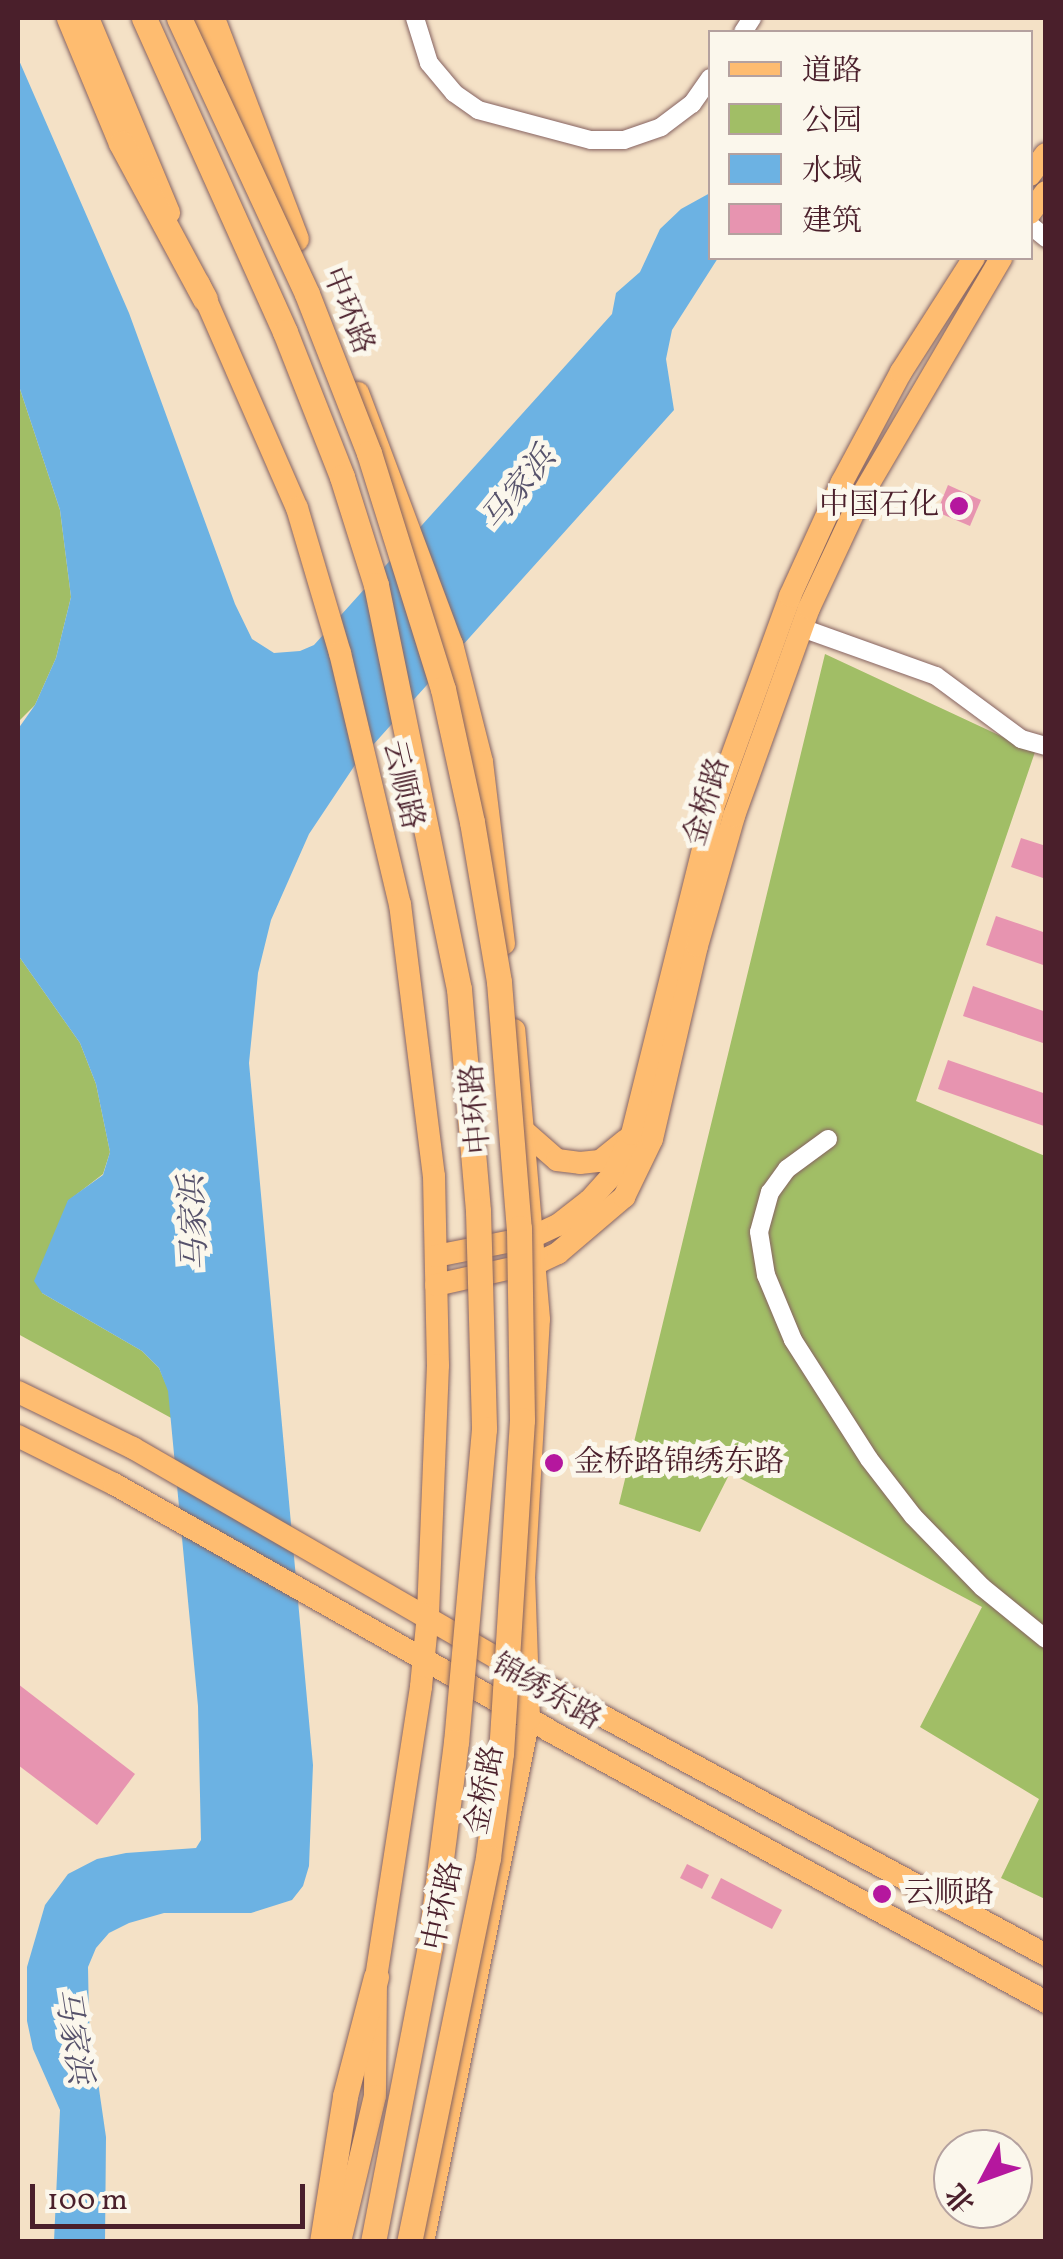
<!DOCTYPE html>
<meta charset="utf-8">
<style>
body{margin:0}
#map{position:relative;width:1063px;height:2259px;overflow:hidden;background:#f4e1c6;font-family:Vollkorn,"Noto Serif SC",serif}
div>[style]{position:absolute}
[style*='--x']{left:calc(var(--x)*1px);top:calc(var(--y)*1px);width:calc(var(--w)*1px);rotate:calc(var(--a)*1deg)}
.green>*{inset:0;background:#a1be66}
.water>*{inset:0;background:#6cb2e3}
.building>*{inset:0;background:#e794b0}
.roads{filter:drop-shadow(0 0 2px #866361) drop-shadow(0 0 2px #866361)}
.minor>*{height:18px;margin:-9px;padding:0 9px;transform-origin:9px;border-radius:9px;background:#fff}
.major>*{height:22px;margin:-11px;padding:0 11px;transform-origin:11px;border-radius:11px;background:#febc70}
.highway>*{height:25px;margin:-12.5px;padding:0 12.5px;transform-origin:12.5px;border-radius:12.5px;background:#febc70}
.bridges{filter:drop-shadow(0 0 2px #866361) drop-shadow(0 0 2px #866361)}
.highway-bridge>*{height:25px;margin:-12.5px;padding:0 12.5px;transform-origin:12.5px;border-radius:12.5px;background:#febc70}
.dots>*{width:28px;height:28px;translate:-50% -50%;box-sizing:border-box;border:5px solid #fbf7ec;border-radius:50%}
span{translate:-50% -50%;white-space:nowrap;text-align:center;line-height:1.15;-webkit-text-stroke:10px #fbf7ec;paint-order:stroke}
.street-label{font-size:30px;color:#4a1f2b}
.poi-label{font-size:30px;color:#4a1f2b}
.right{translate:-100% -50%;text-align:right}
.left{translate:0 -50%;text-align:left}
.water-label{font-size:32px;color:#56526b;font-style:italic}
.frame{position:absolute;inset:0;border:20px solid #4a1f2b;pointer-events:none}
.legend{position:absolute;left:708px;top:30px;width:325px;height:230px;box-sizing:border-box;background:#fbf7ec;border:2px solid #b4a19f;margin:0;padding:12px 18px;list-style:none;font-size:30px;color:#4a1f2b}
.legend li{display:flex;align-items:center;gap:20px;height:50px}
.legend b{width:50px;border:2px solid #b4a19f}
.north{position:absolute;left:933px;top:2129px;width:100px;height:100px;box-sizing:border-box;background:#fbf7ec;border:2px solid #b4a19f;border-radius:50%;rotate:229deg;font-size:28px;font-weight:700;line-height:40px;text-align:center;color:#4a1f2b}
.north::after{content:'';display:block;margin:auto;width:35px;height:45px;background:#b5179e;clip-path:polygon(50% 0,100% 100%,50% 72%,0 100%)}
.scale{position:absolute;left:30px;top:2184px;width:275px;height:45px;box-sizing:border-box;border:5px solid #4a1f2b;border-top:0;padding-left:12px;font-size:30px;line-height:35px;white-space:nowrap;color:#4a1f2b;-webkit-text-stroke:8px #fbf7ec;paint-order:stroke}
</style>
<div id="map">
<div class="green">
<i style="clip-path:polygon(18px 383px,60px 510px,71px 597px,56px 658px,35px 705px,18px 722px)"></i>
<i style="clip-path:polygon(825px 654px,1035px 752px,916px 1101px,1045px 1156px,1045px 1899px,1001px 1878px,1039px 1799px,920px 1727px,982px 1607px,730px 1473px,700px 1532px,619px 1504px)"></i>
<i style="clip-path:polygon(18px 955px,80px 1043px,96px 1084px,110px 1152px,103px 1174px,68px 1201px,42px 1293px,142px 1351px,159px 1368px,169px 1391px,173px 1419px,18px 1334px)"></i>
</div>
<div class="water">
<i style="clip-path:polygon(18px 58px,129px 313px,235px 604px,252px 639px,274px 653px,300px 651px,314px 645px,612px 314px,616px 293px,640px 272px,660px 229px,681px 209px,710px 193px,710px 258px,718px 258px,672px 330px,666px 359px,674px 410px,355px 765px,309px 834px,271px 920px,258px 973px,249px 1063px,313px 1765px,309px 1866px,303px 1886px,292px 1900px,251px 1913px,164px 1913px,129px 1923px,109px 1933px,96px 1948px,88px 1967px,89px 2020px,106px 2137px,105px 2242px,54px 2241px,60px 2110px,33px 2049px,27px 2021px,27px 1967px,45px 1905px,68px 1874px,97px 1859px,126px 1853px,196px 1848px,201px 1840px,198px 1706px,168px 1391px,159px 1368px,142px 1351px,42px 1293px,34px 1281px,68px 1200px,103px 1175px,110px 1152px,96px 1084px,80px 1043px,18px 955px,18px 729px,35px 705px,56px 658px,71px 597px,60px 510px,18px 383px)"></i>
</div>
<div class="building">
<i style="clip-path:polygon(948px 485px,981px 500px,970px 526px,937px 512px)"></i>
<i style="clip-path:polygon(1021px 838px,1046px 846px,1046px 879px,1011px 867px)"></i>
<i style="clip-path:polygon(996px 916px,1046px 933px,1046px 966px,986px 945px)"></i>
<i style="clip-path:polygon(973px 986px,1046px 1012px,1046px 1044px,963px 1016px)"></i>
<i style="clip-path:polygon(948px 1060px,1046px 1094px,1044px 1126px,938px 1089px)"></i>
<i style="clip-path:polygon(18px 1684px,135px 1774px,97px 1825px,18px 1765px)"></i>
<i style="clip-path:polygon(687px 1864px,709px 1875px,702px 1889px,680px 1878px)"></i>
<i style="clip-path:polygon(721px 1878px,782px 1910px,772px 1929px,711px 1898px)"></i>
</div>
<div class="roads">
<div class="minor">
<i style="--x:415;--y:18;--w:47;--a:72.7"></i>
<i style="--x:429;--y:63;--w:39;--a:50"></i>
<i style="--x:454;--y:93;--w:29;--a:35"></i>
<i style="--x:478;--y:110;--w:117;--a:14.9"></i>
<i style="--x:591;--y:140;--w:33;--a:0"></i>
<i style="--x:624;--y:140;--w:39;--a:-19"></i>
<i style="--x:661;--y:127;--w:39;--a:-37"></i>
<i style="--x:692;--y:104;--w:32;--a:-55"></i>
<i style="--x:743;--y:32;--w:17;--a:-57"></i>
<i style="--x:1030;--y:225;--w:21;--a:39"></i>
<i style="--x:802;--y:628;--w:142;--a:19.7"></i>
<i style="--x:936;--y:676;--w:106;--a:36.5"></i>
<i style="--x:1021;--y:739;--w:26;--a:16"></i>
<i style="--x:828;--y:1139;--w:51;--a:143.8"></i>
<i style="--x:787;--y:1169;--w:29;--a:126"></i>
<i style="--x:770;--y:1192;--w:41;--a:105.4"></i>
<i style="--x:759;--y:1232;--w:44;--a:80.8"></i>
<i style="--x:766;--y:1275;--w:70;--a:67.4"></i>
<i style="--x:793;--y:1340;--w:141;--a:57.4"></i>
<i style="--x:869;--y:1459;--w:72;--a:52.3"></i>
<i style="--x:913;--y:1516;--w:99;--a:45.8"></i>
<i style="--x:982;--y:1587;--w:82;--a:39.1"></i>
</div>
<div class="major">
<i style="--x:88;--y:18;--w:211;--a:67.4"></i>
<i style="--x:197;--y:18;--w:46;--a:65.7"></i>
<i style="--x:1030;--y:175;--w:26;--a:-53"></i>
<i style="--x:1030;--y:213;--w:26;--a:-53"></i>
<i style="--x:199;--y:284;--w:244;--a:66.4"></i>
<i style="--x:297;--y:508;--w:151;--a:73.5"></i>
<i style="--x:340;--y:653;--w:258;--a:76.6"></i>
<i style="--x:400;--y:904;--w:274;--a:82.9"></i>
<i style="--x:434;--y:1176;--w:189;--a:88.8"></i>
<i style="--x:438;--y:1365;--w:249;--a:92.3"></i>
<i style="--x:428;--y:1614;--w:73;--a:95.5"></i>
<i style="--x:421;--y:1687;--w:293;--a:98.8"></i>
<i style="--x:376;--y:1977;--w:119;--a:90.5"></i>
<i style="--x:375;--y:2096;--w:150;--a:103.5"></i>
<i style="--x:358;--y:393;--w:268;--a:69.5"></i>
<i style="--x:452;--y:644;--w:122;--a:75.7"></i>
<i style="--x:482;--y:762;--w:183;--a:83.1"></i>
<i style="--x:524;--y:1131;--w:44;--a:41.3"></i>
<i style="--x:557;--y:1160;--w:23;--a:7"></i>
<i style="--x:580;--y:1163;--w:20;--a:-6"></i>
<i style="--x:600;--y:1161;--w:33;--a:-39"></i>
<i style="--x:436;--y:1256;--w:98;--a:-11.2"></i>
<i style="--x:532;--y:1237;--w:29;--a:-25"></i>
<i style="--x:558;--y:1225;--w:39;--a:-38"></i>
<i style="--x:589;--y:1201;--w:38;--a:-48"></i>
<i style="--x:614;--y:1173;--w:43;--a:-65.2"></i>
<i style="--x:632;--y:1134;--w:336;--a:-76"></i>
<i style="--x:713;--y:808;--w:226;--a:-70"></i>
<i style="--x:790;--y:596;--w:125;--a:-65.5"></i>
<i style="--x:842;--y:482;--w:125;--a:-61.8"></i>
<i style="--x:901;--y:372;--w:135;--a:-57.4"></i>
<i style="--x:436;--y:1285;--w:106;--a:-12.6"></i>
<i style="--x:539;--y:1262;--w:21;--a:-25"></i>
<i style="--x:558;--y:1253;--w:87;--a:-40.3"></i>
<i style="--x:624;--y:1197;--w:64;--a:-64.2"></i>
<i style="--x:652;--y:1139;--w:198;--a:-76.9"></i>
<i style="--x:697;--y:946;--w:135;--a:-74.1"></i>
<i style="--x:734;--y:816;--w:221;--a:-70.2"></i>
<i style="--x:809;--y:608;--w:123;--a:-64.9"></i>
<i style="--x:861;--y:497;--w:277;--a:-59.6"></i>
<i style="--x:18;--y:1392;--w:128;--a:26"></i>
<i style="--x:133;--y:1448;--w:458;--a:30"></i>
<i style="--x:530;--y:1677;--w:586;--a:28.31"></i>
<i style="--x:18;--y:1436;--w:107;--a:26.6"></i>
<i style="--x:114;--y:1484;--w:499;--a:29.5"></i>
<i style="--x:548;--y:1730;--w:567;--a:28.64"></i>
<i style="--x:423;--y:2242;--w:534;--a:-78.54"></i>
<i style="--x:529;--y:1719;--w:141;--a:-92"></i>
<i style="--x:524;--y:1578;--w:259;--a:-86.7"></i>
<i style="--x:539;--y:1319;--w:290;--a:-94.9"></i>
</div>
<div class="highway">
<i style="--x:69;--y:18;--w:135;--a:67.4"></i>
<i style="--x:121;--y:143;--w:177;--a:61.7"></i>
<i style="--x:212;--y:18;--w:236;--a:69.2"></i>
<i style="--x:322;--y:2242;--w:148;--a:-81"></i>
<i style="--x:345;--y:2096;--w:123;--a:-75.4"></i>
</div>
</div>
<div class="bridges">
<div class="highway-bridge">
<i style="--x:144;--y:18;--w:344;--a:65.8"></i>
<i style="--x:285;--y:332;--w:156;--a:68.5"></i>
<i style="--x:342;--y:477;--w:113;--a:72.5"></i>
<i style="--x:376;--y:585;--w:412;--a:78.4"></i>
<i style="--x:459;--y:989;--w:223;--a:85.1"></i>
<i style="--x:478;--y:1211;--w:218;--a:88.4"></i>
<i style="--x:484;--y:1429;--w:314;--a:95.1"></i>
<i style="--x:456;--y:1742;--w:206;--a:97.3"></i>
<i style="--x:430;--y:1946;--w:301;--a:100.9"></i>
<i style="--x:179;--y:18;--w:304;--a:65.1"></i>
<i style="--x:307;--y:294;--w:171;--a:68.7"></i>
<i style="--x:369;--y:453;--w:247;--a:72.6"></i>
<i style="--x:443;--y:689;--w:136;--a:77.7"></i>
<i style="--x:472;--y:822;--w:162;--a:80.4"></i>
<i style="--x:499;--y:982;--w:247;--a:85.4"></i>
<i style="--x:519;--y:1228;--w:192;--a:89.1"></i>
<i style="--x:522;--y:1420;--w:334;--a:93.6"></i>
<i style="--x:501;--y:1753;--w:106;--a:97.1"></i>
<i style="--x:488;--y:1858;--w:392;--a:101.6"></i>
</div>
</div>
<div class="dots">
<i style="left:959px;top:506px;background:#b5179e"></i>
<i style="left:554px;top:1463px;background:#b5179e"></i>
<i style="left:882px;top:1894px;background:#b5179e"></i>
</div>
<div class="street-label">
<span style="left:347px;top:311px;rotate:68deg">中环路</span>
<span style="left:402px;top:785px;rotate:77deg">云顺路</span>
<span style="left:708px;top:802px;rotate:-73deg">金桥路</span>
<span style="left:477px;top:1109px;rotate:-95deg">中环路</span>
<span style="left:546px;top:1693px;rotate:30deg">锦绣东路</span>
<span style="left:486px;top:1790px;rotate:-79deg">金桥路</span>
<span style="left:444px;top:1906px;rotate:-78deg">中环路</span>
</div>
<div class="poi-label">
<span class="right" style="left:939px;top:506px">中国石化</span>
<span class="left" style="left:574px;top:1463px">金桥路锦绣东路</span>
<span class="left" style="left:904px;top:1894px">云顺路</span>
</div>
<div class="water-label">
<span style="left:520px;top:490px;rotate:-51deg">马家浜</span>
<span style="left:196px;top:1223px;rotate:-93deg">马家浜</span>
<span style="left:71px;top:2036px;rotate:81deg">马家浜</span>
</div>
<div class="frame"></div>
<ul class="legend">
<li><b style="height:12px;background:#febc70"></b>道路</li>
<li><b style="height:28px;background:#a1be66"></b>公园</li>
<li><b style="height:28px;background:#6cb2e3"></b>水域</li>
<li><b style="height:28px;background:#e794b0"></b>建筑</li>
</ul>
<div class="north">北</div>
<div class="scale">100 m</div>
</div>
